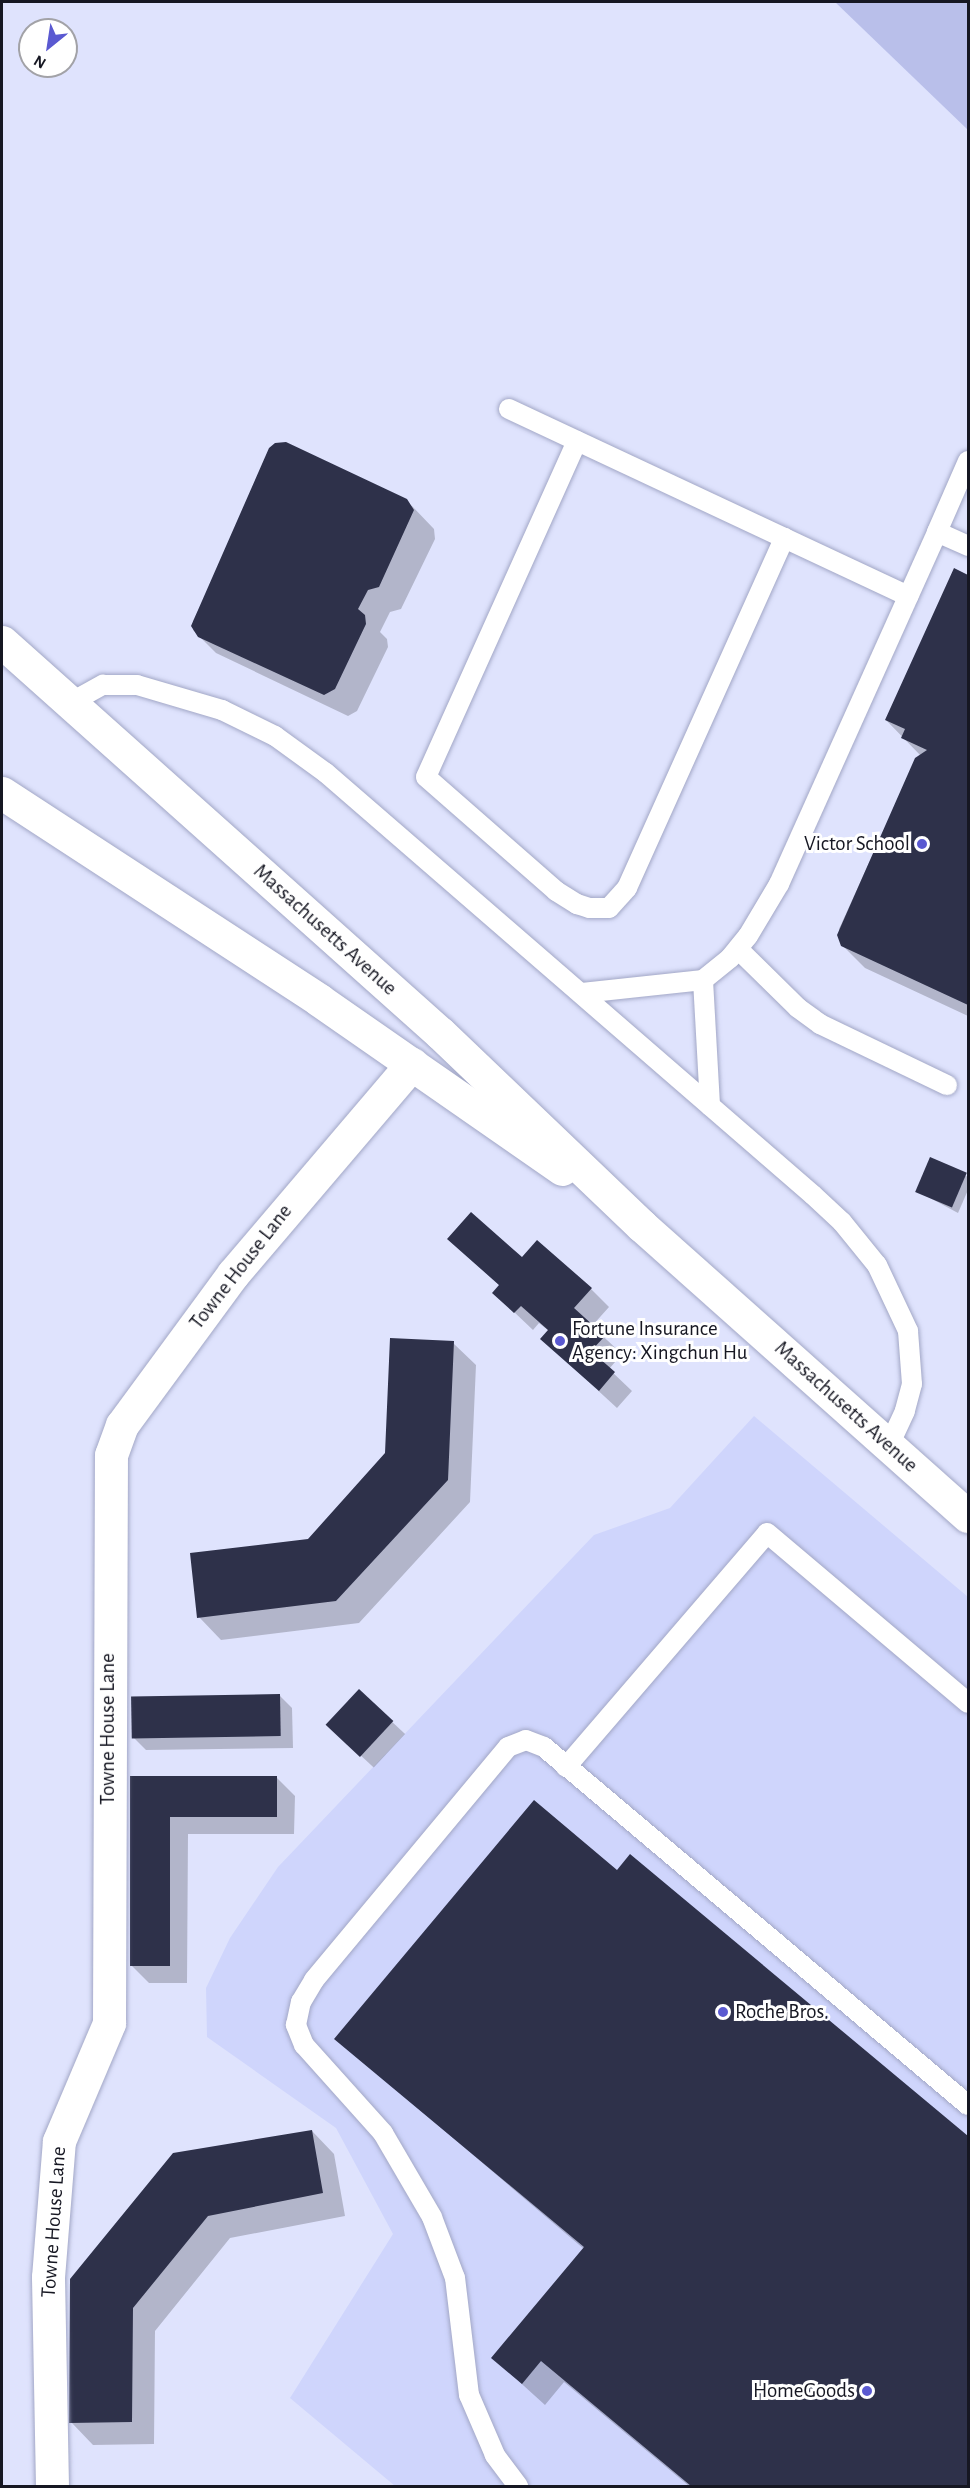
<!DOCTYPE html>
<style>
body{margin:0}
#map{position:relative;width:970px;height:2488px;overflow:hidden;background:#dfe3fd;font-family:"Alegreya Sans",sans-serif}
div>[style]{position:absolute}
[style*='--x']{left:calc(var(--x)*1px);top:calc(var(--y)*1px);width:calc(var(--w)*1px);rotate:calc(var(--a)*1deg)}
.built>*{inset:0;background:#cfd5fc}
.green>*{inset:0;background:#b9bfea}
.shadow>*{inset:0;background:#0003;transform-origin:0 0}
.building>*{inset:0;background:#2e314a;transform-origin:0 0}
.roads{filter:drop-shadow(0 0 2px #a2a7c6) drop-shadow(0 0 2px #a2a7c6)}
.service>*{height:20px;margin:-10px;padding:0 10px;transform-origin:10px;border-radius:10px;background:#fff}
.minor>*{height:33px;margin:-16.5px;padding:0 16.5px;transform-origin:16.5px;border-radius:16.5px;background:#fff}
.secondary>*{height:33px;margin:-16.5px;padding:0 16.5px;transform-origin:16.5px;border-radius:16.5px;background:#fff}
.dots>*{width:16px;height:16px;translate:-50% -50%;box-sizing:border-box;border:3px solid #fff;border-radius:50%}
span{translate:-50% -50%;white-space:nowrap;text-align:center;line-height:1.15;-webkit-text-stroke:6px #fff;paint-order:stroke}
.poi-label{font-size:21px;color:#161722}
.right{translate:-100% -50%;text-align:right}
.left{translate:0 -50%;text-align:left}
.street-label{font-size:21px;color:#161722}
.frame{position:absolute;inset:0;border:3px solid #161722;pointer-events:none}
.north{position:absolute;left:18px;top:18px;width:60px;height:60px;box-sizing:border-box;background:#fff;border:2px solid #a2a2a7;border-radius:50%;rotate:210deg;font-size:16px;font-weight:700;line-height:24px;text-align:center;color:#161722}
.north::after{content:'';display:block;margin:auto;width:21px;height:27px;background:#5a59d1;clip-path:polygon(50% 0,100% 100%,50% 72%,0 100%)}
</style>
<div id="map">
<div class="built">
<i style="clip-path:polygon(754px 1416px,968px 1597px,968px 2486px,395px 2486px,290px 2398px,393px 2234px,336px 2128px,207px 2037px,206px 1988px,230px 1938px,278px 1867px,594px 1535px,670px 1508px)"></i>
</div>
<div class="green">
<i style="clip-path:polygon(835px 2px,968px 2px,968px 130px)"></i>
</div>
<div class="shadow">
<i style="clip-path:polygon(281px 443px,412px 506px,434px 529px,435px 539px,401px 609px,390px 612px,380px 632px,387px 639px,388px 647px,357px 711px,348px 716px,216px 653px,193px 630px,193px 621px)"></i>
<i style="clip-path:polygon(955px 570px,968px 577px,968px 1016px,865px 968px,842px 945px,839px 929px,916px 759px,921px 756px,886px 720px)"></i>
<i style="clip-path:polygon(931px 1159px,968px 1177px,968px 1190px,958px 1213px,917px 1191px)"></i>
<i style="clip-path:polygon(449px 1239px,522px 1259px,591px 1289px,609px 1307px,592px 1326px,622px 1354px,609px 1369px,632px 1391px,617px 1408px,542px 1339px,549px 1331px,539px 1323px,533px 1330px,494px 1293px,500px 1286px)"></i>
<i style="clip-path:polygon(453px 1343px,476px 1365px,470px 1502px,359px 1623px,221px 1640px,199px 1617px,309px 1540px,387px 1454px)"></i>
<i style="left:359px;top:1691px;width:63px;height:46px;rotate:43deg"></i>
<i style="clip-path:polygon(280px 1696px,292px 1708px,293px 1748px,146px 1750px,133px 1737px)"></i>
<i style="clip-path:polygon(132px 1777px,277px 1778px,295px 1796px,294px 1834px,188px 1834px,187px 1983px,149px 1983px,131px 1965px)"></i>
<i style="clip-path:polygon(631px 1856px,968px 2138px,968px 2486px,689px 2486px,564px 2382px,545px 2405px,493px 2358px,584px 2249px,336px 2039px,617px 1872px)"></i>
<i style="clip-path:polygon(312px 2131px,334px 2154px,345px 2216px,230px 2238px,155px 2331px,154px 2444px,93px 2445px,71px 2422px,72px 2279px)"></i>
</div>
<div class="building">
<i style="clip-path:polygon(286px 442px,407px 499px,414px 510px,379px 587px,368px 590px,358px 609px,365px 615px,366px 624px,335px 689px,324px 695px,198px 637px,191px 626px,269px 448px,275px 443px)"></i>
<i style="clip-path:polygon(954px 568px,968px 575px,968px 1005px,841px 946px,837px 935px,915px 758px,927px 750px,901px 738px,905px 729px,885px 720px)"></i>
<i style="left:930px;top:1157px;width:40px;height:38px;rotate:23deg"></i>
<i style="clip-path:polygon(471px 1212px,522px 1257px,537px 1240px,592px 1288px,574px 1308px,605px 1336px,591px 1351px,615px 1372px,599px 1391px,540px 1339px,548px 1330px,521px 1306px,514px 1313px,492px 1293px,499px 1285px,447px 1239px)"></i>
<i style="clip-path:polygon(390px 1338px,454px 1341px,448px 1480px,336px 1601px,197px 1618px,190px 1553px,308px 1539px,385px 1453px)"></i>
<i style="left:359px;top:1689px;width:47px;height:49px;rotate:43deg"></i>
<i style="left:280px;top:1694px;width:42px;height:149px;rotate:89deg"></i>
<i style="clip-path:polygon(130px 1776px,277px 1776px,277px 1817px,170px 1817px,170px 1966px,130px 1966px)"></i>
<i style="clip-path:polygon(534px 1800px,617px 1870px,630px 1854px,968px 2136px,968px 2486px,691px 2486px,541px 2361px,522px 2384px,491px 2358px,584px 2247px,334px 2039px)"></i>
<i style="clip-path:polygon(312px 2130px,323px 2193px,208px 2216px,133px 2308px,132px 2422px,69px 2423px,70px 2279px,173px 2153px)"></i>
</div>
<div class="roads">
<div class="service">
<i style="--x:509;--y:409;--w:441;--a:25.1"></i>
<i style="--x:577;--y:441;--w:368;--a:114.2"></i>
<i style="--x:426;--y:777;--w:173;--a:41.2"></i>
<i style="--x:556;--y:891;--w:25;--a:32"></i>
<i style="--x:577;--y:904;--w:13;--a:18"></i>
<i style="--x:589;--y:908;--w:20;--a:0"></i>
<i style="--x:609;--y:908;--w:27;--a:-48"></i>
<i style="--x:627;--y:888;--w:384;--a:-65.8"></i>
<i style="--x:968;--y:461;--w:77;--a:113.6"></i>
<i style="--x:937;--y:532;--w:34;--a:24"></i>
<i style="--x:70;--y:703;--w:38;--a:-29"></i>
<i style="--x:103;--y:685;--w:34;--a:0"></i>
<i style="--x:137;--y:685;--w:89;--a:16.4"></i>
<i style="--x:222;--y:710;--w:59;--a:26.1"></i>
<i style="--x:275;--y:736;--w:63;--a:36"></i>
<i style="--x:326;--y:773;--w:644;--a:40.91"></i>
<i style="--x:813;--y:1195;--w:40;--a:43"></i>
<i style="--x:842;--y:1222;--w:55;--a:50.9"></i>
<i style="--x:877;--y:1265;--w:73;--a:64.8"></i>
<i style="--x:908;--y:1331;--w:53;--a:85.7"></i>
<i style="--x:912;--y:1384;--w:28;--a:105"></i>
<i style="--x:905;--y:1411;--w:38;--a:115"></i>
<i style="--x:738;--y:949;--w:84;--a:44.5"></i>
<i style="--x:798;--y:1008;--w:27;--a:36"></i>
<i style="--x:820;--y:1024;--w:141;--a:25.7"></i>
<i style="--x:703;--y:980;--w:126;--a:86.8"></i>
<i style="--x:582;--y:993;--w:122;--a:-6.1"></i>
<i style="--x:703;--y:980;--w:35;--a:-39"></i>
<i style="--x:730;--y:958;--w:28;--a:-51"></i>
<i style="--x:748;--y:936;--w:61;--a:-59.2"></i>
<i style="--x:779;--y:884;--w:386;--a:-65.8"></i>
<i style="--x:566;--y:1767;--w:308;--a:-49.3"></i>
<i style="--x:767;--y:1533;--w:263;--a:40.2"></i>
<i style="--x:518;--y:2486;--w:39;--a:-127"></i>
<i style="--x:495;--y:2455;--w:65;--a:-113.4"></i>
<i style="--x:469;--y:2395;--w:118;--a:-96.8"></i>
<i style="--x:455;--y:2278;--w:65;--a:-110.7"></i>
<i style="--x:432;--y:2217;--w:97;--a:-120.3"></i>
<i style="--x:383;--y:2133;--w:118;--a:-131.9"></i>
<i style="--x:304;--y:2045;--w:22;--a:-112"></i>
<i style="--x:296;--y:2025;--w:24;--a:-78"></i>
<i style="--x:301;--y:2002;--w:26;--a:-59"></i>
<i style="--x:314;--y:1980;--w:303;--a:-50.2"></i>
<i style="--x:508;--y:1747;--w:19;--a:-21"></i>
<i style="--x:526;--y:1740;--w:19;--a:21"></i>
<i style="--x:544;--y:1747;--w:555;--a:40.18"></i>
</div>
<div class="minor">
<i style="--x:52;--y:2486;--w:209;--a:-91.1"></i>
<i style="--x:48;--y:2277;--w:136;--a:-85.4"></i>
<i style="--x:59;--y:2141;--w:128;--a:-67"></i>
<i style="--x:109;--y:2023;--w:568;--a:-89.8"></i>
<i style="--x:111;--y:1455;--w:32;--a:-70"></i>
<i style="--x:122;--y:1425;--w:187;--a:-53.7"></i>
<i style="--x:233;--y:1274;--w:276;--a:-49.6"></i>
</div>
<div class="secondary">
<i style="--x:2;--y:642;--w:587;--a:41.76"></i>
<i style="--x:440;--y:1033;--w:279;--a:43.7"></i>
<i style="--x:642;--y:1226;--w:436;--a:41.7"></i>
<i style="--x:2;--y:793;--w:379;--a:33.1"></i>
<i style="--x:319;--y:1000;--w:296;--a:34.8"></i>
</div>
</div>
<div class="dots">
<i style="left:922px;top:844px;background:#5a59d1"></i>
<i style="left:560px;top:1341px;background:#5a59d1"></i>
<i style="left:723px;top:2012px;background:#5a59d1"></i>
<i style="left:867px;top:2391px;background:#5a59d1"></i>
</div>
<div class="poi-label">
<span class="right" style="left:910px;top:844px">Victor School</span>
<span class="left" style="left:572px;top:1341px">Fortune Insurance<br>Agency: Xingchun Hu</span>
<span class="left" style="left:735px;top:2012px">Roche Bros.</span>
<span class="right" style="left:855px;top:2391px">HomeGoods</span>
</div>
<div class="street-label">
<span style="left:325px;top:930px;rotate:42deg">Massachusetts Avenue</span>
<span style="left:241px;top:1267px;rotate:-52deg">Towne House Lane</span>
<span style="left:846px;top:1407px;rotate:42deg">Massachusetts Avenue</span>
<span style="left:108px;top:1729px;rotate:-90deg">Towne House Lane</span>
<span style="left:54px;top:2222px;rotate:-86deg">Towne House Lane</span>
</div>
<div class="frame"></div>
<div class="north">N</div>
</div>
